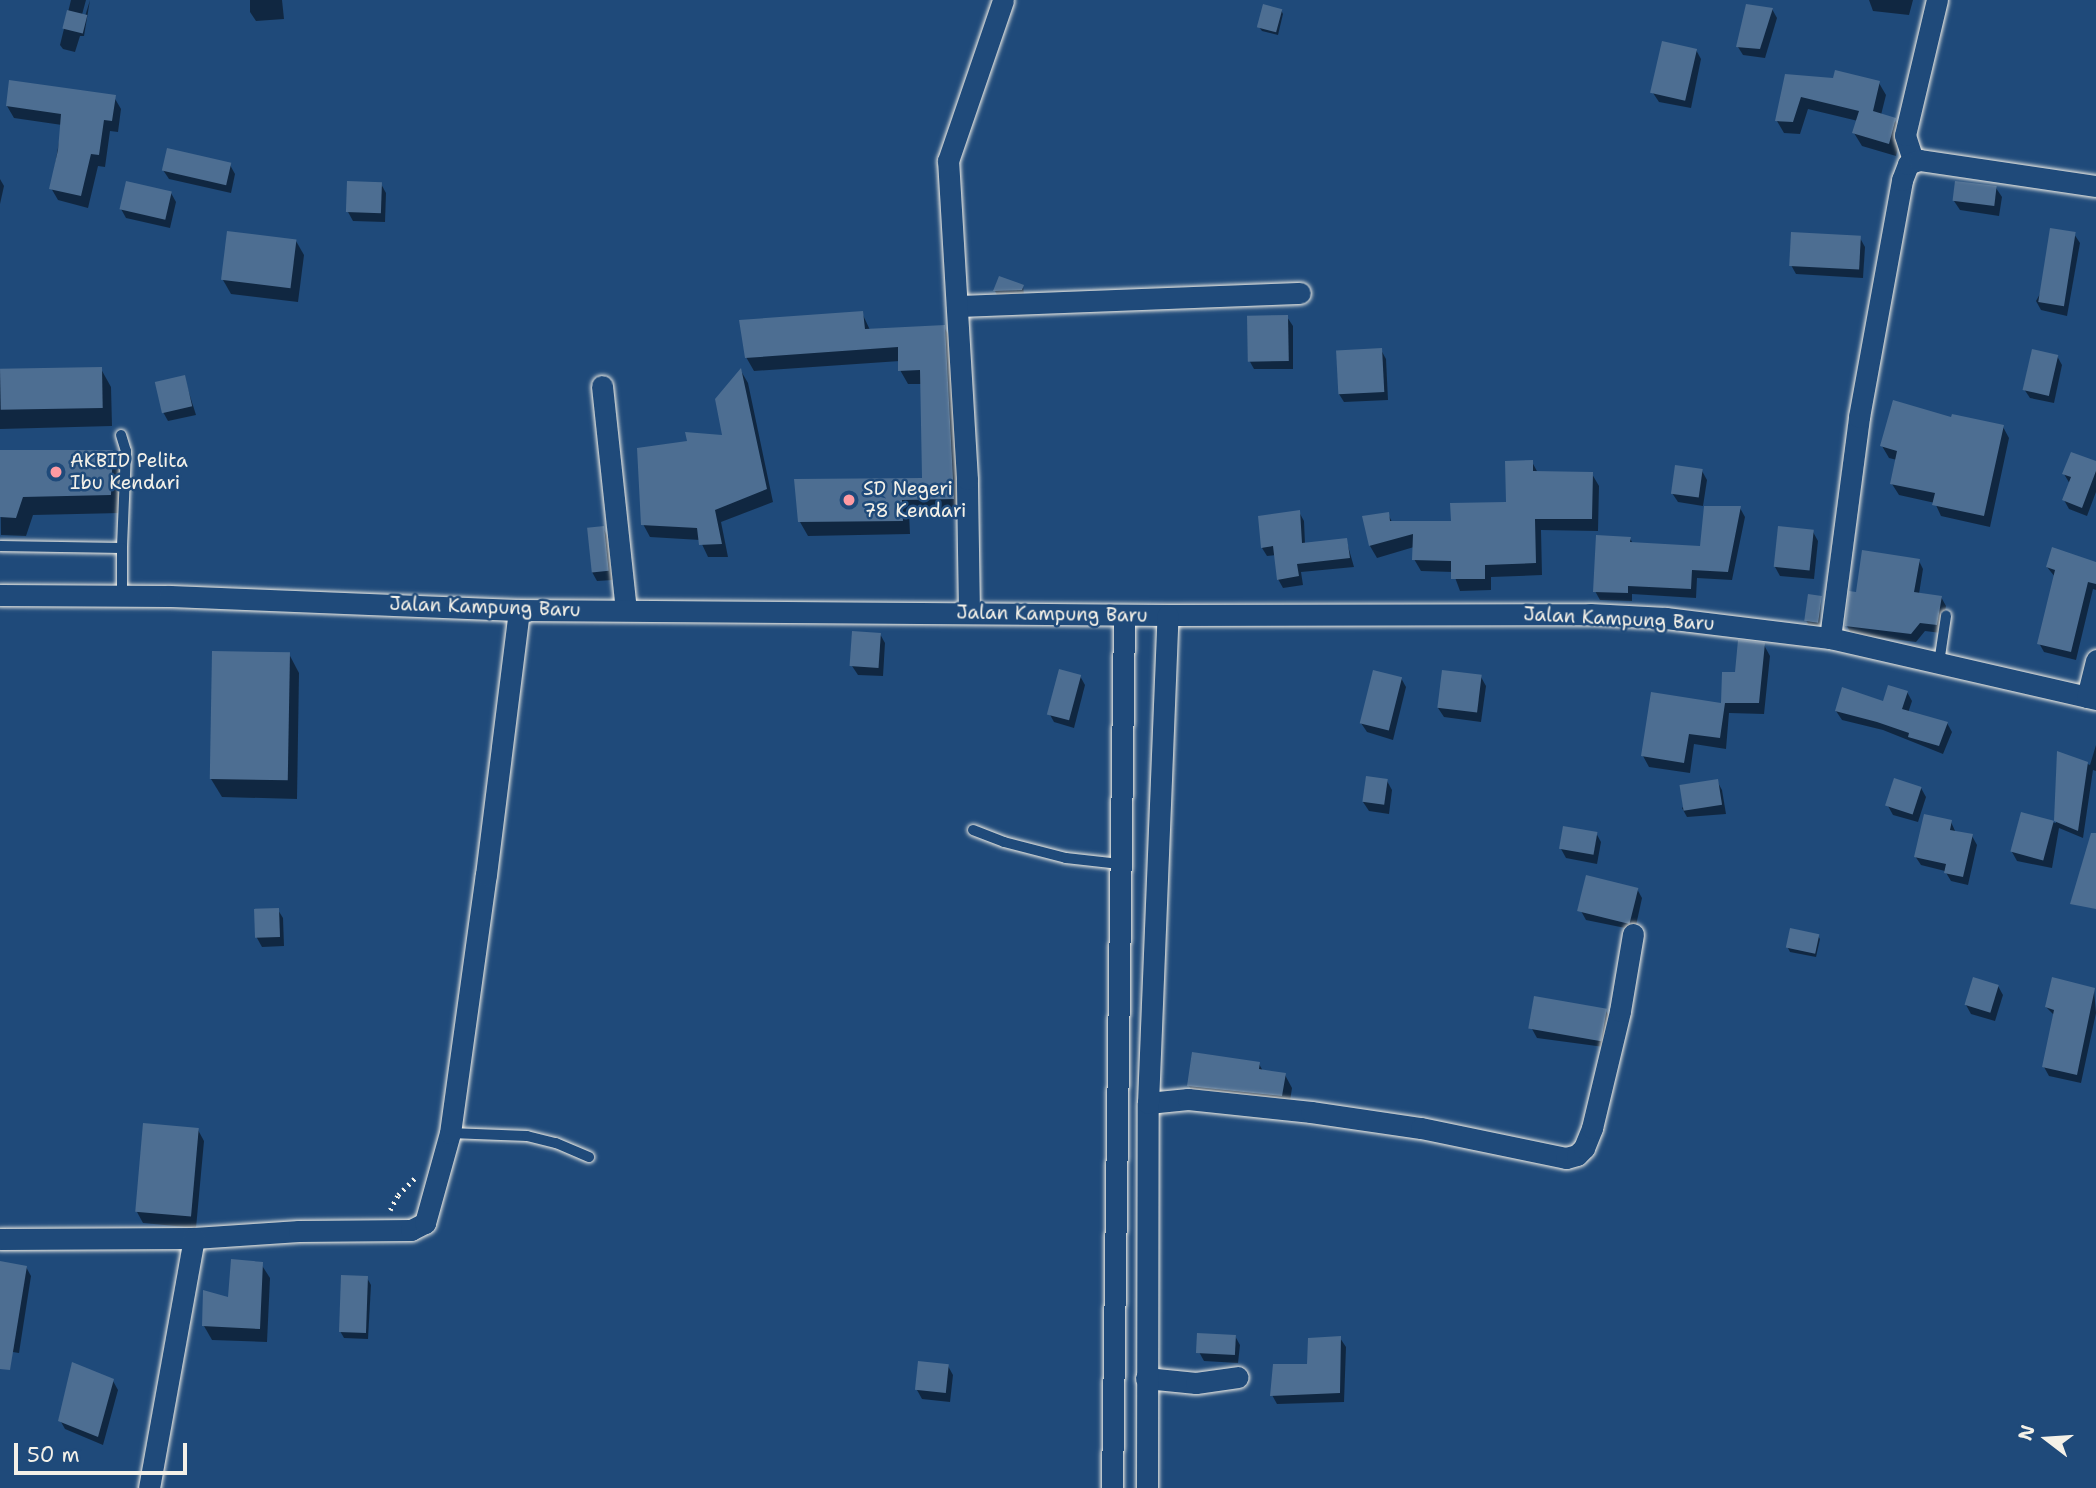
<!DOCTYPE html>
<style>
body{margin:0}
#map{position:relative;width:2096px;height:1488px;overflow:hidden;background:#1f4a7a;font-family:"Shantell Sans",sans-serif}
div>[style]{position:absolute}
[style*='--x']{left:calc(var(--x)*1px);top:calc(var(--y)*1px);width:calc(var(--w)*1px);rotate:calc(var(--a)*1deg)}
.shadow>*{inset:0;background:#0007}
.building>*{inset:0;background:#4d6e92;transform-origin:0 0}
.path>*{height:4.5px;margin-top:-2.25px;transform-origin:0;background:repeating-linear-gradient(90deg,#f4f1e8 0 2px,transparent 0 7px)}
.roads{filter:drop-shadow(0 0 2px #f4f1e8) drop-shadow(0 0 2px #f4f1e8)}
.service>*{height:10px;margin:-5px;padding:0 5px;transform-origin:5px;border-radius:5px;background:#1f4a7a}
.minor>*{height:21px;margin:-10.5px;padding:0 10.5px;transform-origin:10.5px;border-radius:10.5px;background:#1f4a7a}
.dots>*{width:19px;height:19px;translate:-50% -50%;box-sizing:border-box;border:4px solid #1f4a7a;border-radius:50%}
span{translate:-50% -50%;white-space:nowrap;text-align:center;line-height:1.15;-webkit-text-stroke:5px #1f4a7a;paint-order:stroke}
.poi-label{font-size:19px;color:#f4f1e8}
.left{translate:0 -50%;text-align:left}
.street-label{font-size:19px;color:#f4f1e8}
.north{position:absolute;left:2012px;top:1404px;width:70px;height:70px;-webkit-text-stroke:5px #1f4a7a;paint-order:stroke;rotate:287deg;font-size:19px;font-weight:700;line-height:28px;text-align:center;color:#f4f1e8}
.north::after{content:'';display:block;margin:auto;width:24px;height:32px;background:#f4f1e8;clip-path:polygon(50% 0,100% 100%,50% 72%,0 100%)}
.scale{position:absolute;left:14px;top:1443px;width:173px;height:32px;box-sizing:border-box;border:4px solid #f4f1e8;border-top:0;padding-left:9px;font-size:21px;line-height:24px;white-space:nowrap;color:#f4f1e8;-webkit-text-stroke:5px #1f4a7a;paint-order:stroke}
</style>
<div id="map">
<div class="shadow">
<i style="clip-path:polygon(71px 0,86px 0,80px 22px,83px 23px,90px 0,84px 36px,80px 36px,75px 52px,63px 49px,60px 45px)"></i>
<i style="clip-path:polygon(250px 0,282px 0,284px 19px,256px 21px,250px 12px)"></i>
<i style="clip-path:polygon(1869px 0,1913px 0,1909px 15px,1873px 11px)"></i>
<i style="clip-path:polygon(1772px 9px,1777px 18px,1765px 58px,1743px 55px,1738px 47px)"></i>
<i style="clip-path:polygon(1281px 10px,1283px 14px,1278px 35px,1262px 31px,1259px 27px)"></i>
<i style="clip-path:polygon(1696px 50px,1701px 59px,1691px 108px,1659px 102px,1653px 93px)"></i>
<i style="clip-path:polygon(1786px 76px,1879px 83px,1886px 95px,1881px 115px,1894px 119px,1902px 132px,1896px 156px,1862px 146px,1854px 133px,1858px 121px,1808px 109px,1800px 134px,1784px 133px,1777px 121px)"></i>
<i style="clip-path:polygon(114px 97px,121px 109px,118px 132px,110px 131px,105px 167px,98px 166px,88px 208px,58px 200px,51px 188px,62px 125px,14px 118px,7px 106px)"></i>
<i style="clip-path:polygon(230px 165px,235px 174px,231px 193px,169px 179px,163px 170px)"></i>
<i style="clip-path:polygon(0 179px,4px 186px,0 204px)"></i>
<i style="clip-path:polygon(381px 184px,386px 193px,385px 222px,353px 221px,348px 212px)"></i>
<i style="clip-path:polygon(1996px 188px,2002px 197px,1999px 216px,1960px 210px,1954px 201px)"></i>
<i style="clip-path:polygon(171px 193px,176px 202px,170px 228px,126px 218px,121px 209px)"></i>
<i style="clip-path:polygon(2074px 234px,2080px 243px,2067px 316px,2041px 310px,2036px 301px)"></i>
<i style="clip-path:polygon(1860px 238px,1865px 247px,1863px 278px,1796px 274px,1791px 265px)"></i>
<i style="clip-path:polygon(296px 241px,304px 255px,298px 302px,231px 294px,223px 280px)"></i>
<i style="clip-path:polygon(1000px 278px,1023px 287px,1024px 294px,997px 295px,995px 291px)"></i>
<i style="clip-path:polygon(862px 313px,870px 330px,944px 327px,952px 341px,961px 513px,909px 513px,910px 534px,808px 536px,800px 522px,924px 479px,922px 384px,908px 384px,900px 370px,900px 361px,754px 371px,746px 357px)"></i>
<i style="clip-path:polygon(1287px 317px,1293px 326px,1293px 369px,1254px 369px,1249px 360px)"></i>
<i style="clip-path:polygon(1381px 350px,1386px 359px,1388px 400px,1344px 402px,1339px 394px)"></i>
<i style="clip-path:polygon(2057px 356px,2062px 365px,2054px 403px,2030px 398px,2024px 389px)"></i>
<i style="clip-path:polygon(101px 369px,111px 387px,112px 426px,0 429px,0 371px)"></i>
<i style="clip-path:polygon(741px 371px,748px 383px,773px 502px,721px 522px,728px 557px,708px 557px,700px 540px,650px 537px,643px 524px,689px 442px,724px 437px)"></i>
<i style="clip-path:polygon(184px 377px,196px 415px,168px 421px,163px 412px)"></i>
<i style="clip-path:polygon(1953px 419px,2003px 427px,2009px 438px,1990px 527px,1941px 516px,1935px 503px,1899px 495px,1892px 484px,1897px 460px,1889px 458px,1882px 446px)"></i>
<i style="clip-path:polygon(0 451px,112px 451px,123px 470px,121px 513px,33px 515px,26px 536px,1px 535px)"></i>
<i style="clip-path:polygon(1532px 462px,1538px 473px,1592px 474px,1599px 486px,1598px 531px,1541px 530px,1542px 575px,1491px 577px,1491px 590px,1460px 591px,1453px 572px,1421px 571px,1414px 559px,1414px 547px,1377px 558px,1370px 546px,1364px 517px,1388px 514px,1392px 522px,1452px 522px,1508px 504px)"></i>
<i style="clip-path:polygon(2096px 463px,2096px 492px,2087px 516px,2069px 509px,2064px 500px,2070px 484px,2064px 474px)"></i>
<i style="clip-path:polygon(1702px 471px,1707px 480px,1703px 506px,1678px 502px,1672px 493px)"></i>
<i style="clip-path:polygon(1740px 508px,1745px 517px,1732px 580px,1697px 578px,1696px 598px,1632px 594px,1632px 601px,1600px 600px,1595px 591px,1630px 538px,1633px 544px,1702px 547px)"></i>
<i style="clip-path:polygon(1299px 512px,1304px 521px,1305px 544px,1346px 539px,1354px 567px,1301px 572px,1303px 585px,1283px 588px,1278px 579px,1276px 555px,1267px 556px,1262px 548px)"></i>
<i style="clip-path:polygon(603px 528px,608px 537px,613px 580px,597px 581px,592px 572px)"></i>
<i style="clip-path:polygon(1813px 532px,1818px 541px,1814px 579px,1780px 576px,1775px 567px)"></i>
<i style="clip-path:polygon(1919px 561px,1923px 569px,1919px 594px,1941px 597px,1946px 606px,1941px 633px,1925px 631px,1916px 642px,1851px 634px,1847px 626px,1857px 594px)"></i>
<i style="clip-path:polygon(2096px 564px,2096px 590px,2093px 589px,2076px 660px,2044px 652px,2039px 643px,2055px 577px,2047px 567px)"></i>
<i style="clip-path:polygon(1821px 598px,1820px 626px,1808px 624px,1806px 620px)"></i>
<i style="clip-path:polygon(880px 634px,885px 643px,883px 676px,858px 675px,852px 666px)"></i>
<i style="clip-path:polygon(1764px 645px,1770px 656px,1764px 714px,1729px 713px,1726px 749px,1694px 744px,1690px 773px,1649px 767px,1643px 756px,1723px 705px,1737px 673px)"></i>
<i style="clip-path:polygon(289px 654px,299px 673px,297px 799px,222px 797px,211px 779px)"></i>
<i style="clip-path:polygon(1080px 676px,1085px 685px,1074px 728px,1054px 722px,1049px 713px)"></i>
<i style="clip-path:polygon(1481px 677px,1486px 686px,1481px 722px,1444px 717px,1438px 708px)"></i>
<i style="clip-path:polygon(1401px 678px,1406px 687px,1393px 740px,1367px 732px,1361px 723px)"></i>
<i style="clip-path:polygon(1907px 692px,1912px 701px,1908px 713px,1947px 723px,1952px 732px,1943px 754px,1883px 730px,1842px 720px,1836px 711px,1884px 703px)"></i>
<i style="clip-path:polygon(2096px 745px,2096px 771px,2093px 770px,2083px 838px,2059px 828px,2052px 868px,2017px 861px,2012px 852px,2022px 815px,2056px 823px,2059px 753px,2090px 765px)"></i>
<i style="clip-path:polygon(1387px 781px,1392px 790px,1389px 814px,1369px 811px,1363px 802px)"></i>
<i style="clip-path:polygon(1717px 781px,1722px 790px,1726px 814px,1687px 817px,1682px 808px)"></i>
<i style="clip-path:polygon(1921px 788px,1926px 797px,1918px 822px,1893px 815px,1888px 806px)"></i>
<i style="clip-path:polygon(1951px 822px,1956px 833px,1972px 836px,1977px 845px,1968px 885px,1951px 881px,1945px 871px,1921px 865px,1915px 856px)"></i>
<i style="clip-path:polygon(1596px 833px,1601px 842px,1597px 864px,1566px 858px,1561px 849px)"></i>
<i style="clip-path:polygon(1637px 889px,1642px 898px,1635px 930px,1586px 920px,1581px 911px)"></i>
<i style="clip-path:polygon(256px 910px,278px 910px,283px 918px,284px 946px,262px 947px,257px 938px)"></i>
<i style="clip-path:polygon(1818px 936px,1820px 939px,1816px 957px,1790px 952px,1788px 948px)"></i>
<i style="clip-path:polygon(1998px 986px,2003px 995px,1995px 1021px,1971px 1014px,1966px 1005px)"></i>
<i style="clip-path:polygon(2094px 990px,2096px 1013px,2081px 1083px,2049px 1076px,2044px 1067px,2055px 1016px,2046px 1007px)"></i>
<i style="clip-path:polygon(1606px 1011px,1611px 1020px,1604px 1047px,1537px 1038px,1532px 1029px)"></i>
<i style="clip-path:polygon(1259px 1064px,1263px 1071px,1285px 1075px,1292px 1088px,1289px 1108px,1196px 1098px,1189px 1086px)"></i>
<i style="clip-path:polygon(198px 1130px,204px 1141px,196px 1228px,143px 1223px,137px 1212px)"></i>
<i style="clip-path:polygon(0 1263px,26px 1267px,31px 1276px,19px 1353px,0 1350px)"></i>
<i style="clip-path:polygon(261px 1264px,270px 1278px,267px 1342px,212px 1340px,204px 1326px)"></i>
<i style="clip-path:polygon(367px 1278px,371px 1285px,368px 1339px,344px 1338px,340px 1331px)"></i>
<i style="clip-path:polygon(1235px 1336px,1240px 1345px,1238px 1363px,1204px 1361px,1199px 1352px)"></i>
<i style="clip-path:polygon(1340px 1338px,1346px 1347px,1344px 1402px,1277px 1404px,1272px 1395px)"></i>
<i style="clip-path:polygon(948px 1366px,953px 1375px,950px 1402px,922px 1399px,917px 1390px)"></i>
<i style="clip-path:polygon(113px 1381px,118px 1390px,103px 1445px,65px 1429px,60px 1420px)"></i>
</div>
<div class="building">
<i style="left:1263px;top:4px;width:20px;height:24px;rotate:15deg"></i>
<i style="clip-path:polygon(1746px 4px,1773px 8px,1760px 49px,1736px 47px)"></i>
<i style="left:67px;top:10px;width:21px;height:19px;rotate:14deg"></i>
<i style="left:1662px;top:41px;width:36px;height:53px;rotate:13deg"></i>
<i style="clip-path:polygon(1835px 70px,1880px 81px,1873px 111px,1896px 118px,1889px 144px,1852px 133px,1859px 111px,1801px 97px,1793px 122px,1775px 121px,1785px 74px,1833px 78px)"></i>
<i style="clip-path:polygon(9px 80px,116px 95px,112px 121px,104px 120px,99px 155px,91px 154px,81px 196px,49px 189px,58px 150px,61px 114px,6px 106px)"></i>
<i style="left:167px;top:148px;width:66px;height:23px;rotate:13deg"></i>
<i style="left:126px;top:181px;width:47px;height:29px;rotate:13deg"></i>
<i style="left:347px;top:181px;width:35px;height:31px;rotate:2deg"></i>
<i style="left:1955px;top:181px;width:42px;height:20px;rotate:7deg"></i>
<i style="left:2050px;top:228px;width:26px;height:75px;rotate:9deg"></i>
<i style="left:227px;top:231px;width:70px;height:49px;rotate:7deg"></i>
<i style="left:1791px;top:232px;width:70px;height:34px;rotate:3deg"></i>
<i style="clip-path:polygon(999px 276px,1024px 285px,1022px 290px,993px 291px)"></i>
<i style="clip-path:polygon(863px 311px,865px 329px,945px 325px,954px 499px,902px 500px,903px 521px,798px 522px,794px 479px,922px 478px,920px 370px,898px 371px,898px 347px,745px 358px,739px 320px)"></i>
<i style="left:1288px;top:315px;width:46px;height:41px;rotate:89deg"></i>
<i style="left:1382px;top:348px;width:44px;height:46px;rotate:87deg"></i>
<i style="left:2032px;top:349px;width:27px;height:42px;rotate:13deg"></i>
<i style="left:102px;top:367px;width:41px;height:102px;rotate:89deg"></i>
<i style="clip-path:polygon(741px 368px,767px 489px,715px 510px,722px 544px,699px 545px,697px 528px,641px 525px,637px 448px,687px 441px,685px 432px,722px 435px,715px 399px)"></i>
<i style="left:185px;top:375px;width:32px;height:31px;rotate:77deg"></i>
<i style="clip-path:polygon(1893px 400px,1951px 417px,1952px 414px,2004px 425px,1984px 516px,1932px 505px,1935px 493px,1890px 484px,1897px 451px,1880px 446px)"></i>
<i style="clip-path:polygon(0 450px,113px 450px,111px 495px,23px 497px,16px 518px,0 517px)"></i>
<i style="clip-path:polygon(2071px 452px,2096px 461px,2096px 471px,2082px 508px,2062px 500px,2071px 477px,2062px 474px)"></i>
<i style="clip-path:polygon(1533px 460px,1533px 471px,1593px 472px,1592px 519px,1535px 519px,1536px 563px,1485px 565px,1485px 579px,1451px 579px,1451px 561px,1412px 560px,1413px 534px,1369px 546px,1362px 516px,1389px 512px,1390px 521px,1451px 521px,1450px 503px,1506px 502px,1505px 461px)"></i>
<i style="left:1675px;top:465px;width:28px;height:29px;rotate:8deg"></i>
<i style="clip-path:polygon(1704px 506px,1741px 506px,1728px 572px,1692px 570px,1691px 589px,1628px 586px,1628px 593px,1593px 592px,1596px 535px,1631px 537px,1630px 542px,1700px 546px)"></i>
<i style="clip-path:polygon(1300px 510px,1302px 543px,1347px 538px,1350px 558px,1297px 564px,1299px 576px,1277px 580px,1273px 546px,1261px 548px,1258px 516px)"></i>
<i style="left:604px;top:526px;width:45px;height:17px;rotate:84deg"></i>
<i style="left:1778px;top:526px;width:36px;height:41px;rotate:6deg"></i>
<i style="clip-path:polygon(2052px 547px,2096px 562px,2096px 584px,2088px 582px,2071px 652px,2037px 644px,2055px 570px,2046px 567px)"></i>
<i style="clip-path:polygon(1862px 550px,1920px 559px,1914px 592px,1942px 596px,1937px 625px,1920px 623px,1911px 634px,1845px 626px,1849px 591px,1856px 592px)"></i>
<i style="left:1808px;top:594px;width:14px;height:27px;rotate:8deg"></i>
<i style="left:852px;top:631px;width:29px;height:35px;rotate:4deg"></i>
<i style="clip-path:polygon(1738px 640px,1765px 643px,1759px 703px,1722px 703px,1725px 703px,1720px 738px,1689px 734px,1684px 763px,1641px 756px,1651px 692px,1721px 703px,1722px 672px,1735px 672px)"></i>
<i style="left:212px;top:651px;width:78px;height:128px;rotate:1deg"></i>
<i style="left:1059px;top:669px;width:23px;height:47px;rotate:15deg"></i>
<i style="left:1373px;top:670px;width:30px;height:55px;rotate:14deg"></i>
<i style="left:1442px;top:670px;width:40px;height:38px;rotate:7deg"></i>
<i style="clip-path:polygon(1888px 685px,1908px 691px,1902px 709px,1948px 722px,1939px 746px,1908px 737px,1909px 733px,1877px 722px,1835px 711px,1842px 687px,1883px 701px)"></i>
<i style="clip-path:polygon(2057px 751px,2088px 762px,2078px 831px,2054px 821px)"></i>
<i style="left:1366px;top:776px;width:22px;height:26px;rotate:8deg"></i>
<i style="left:1894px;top:778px;width:29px;height:29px;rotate:18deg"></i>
<i style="left:1718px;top:779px;width:26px;height:39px;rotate:81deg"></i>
<i style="left:2021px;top:812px;width:34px;height:41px;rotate:15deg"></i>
<i style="clip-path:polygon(1924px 814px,1952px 820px,1950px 830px,1973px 834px,1963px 877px,1944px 873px,1946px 864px,1914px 857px)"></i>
<i style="left:1563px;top:826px;width:35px;height:23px;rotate:10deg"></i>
<i style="clip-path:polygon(2091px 833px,2096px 833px,2096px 909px,2070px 904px)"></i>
<i style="left:1586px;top:875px;width:54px;height:37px;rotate:14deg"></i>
<i style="left:279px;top:908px;width:29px;height:25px;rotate:88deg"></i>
<i style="left:1790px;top:928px;width:30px;height:20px;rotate:12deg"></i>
<i style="left:1973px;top:977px;width:27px;height:29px;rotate:17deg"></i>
<i style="clip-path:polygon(2052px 977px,2095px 988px,2077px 1075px,2042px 1067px,2054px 1010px,2045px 1007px)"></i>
<i style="left:1534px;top:996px;width:74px;height:33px;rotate:10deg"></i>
<i style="clip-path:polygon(1192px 1052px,1260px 1062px,1259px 1069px,1286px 1073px,1282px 1096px,1187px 1086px)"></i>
<i style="left:143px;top:1123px;width:56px;height:89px;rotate:5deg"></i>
<i style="clip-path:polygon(231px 1259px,263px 1262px,260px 1329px,202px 1326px,203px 1290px,228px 1297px)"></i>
<i style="clip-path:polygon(0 1261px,27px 1266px,10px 1370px,0 1369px)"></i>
<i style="left:341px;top:1275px;width:27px;height:57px;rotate:2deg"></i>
<i style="left:1197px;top:1333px;width:39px;height:20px;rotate:3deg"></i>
<i style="clip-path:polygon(1341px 1336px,1340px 1393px,1270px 1396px,1273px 1364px,1307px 1364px,1308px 1338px)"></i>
<i style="left:918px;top:1361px;width:31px;height:29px;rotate:6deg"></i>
<i style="clip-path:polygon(72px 1362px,114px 1379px,98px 1437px,58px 1421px)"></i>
</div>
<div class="path">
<i style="--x:390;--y:1210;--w:17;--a:-62"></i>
<i style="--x:398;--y:1195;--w:27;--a:-45"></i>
</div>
<div class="roads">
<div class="service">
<i style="--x:121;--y:435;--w:17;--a:73"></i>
<i style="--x:126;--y:451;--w:97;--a:92.4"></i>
<i style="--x:0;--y:546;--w:122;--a:0.9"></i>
<i style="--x:122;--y:548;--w:47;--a:90"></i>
<i style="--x:1939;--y:663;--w:48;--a:-81.5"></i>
<i style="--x:973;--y:830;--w:33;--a:21"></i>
<i style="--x:1004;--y:842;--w:64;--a:14.5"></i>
<i style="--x:1066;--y:858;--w:54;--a:6.3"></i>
<i style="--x:450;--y:1133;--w:77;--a:2.2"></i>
<i style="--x:527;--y:1136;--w:30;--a:14"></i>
<i style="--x:556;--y:1143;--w:36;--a:23"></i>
</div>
<div class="minor">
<i style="--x:1913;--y:160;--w:26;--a:-108"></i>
<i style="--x:1905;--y:135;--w:139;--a:-76.7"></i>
<i style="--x:957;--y:306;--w:343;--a:-2.2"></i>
<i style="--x:602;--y:386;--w:225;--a:83.9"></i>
<i style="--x:0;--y:595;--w:169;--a:0.3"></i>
<i style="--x:169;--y:596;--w:350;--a:2.3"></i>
<i style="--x:519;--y:610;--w:649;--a:0.44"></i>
<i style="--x:1168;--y:615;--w:422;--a:-0.1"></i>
<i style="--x:1590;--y:614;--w:76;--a:3"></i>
<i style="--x:1666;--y:618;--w:165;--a:7"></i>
<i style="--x:1830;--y:638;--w:273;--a:12.9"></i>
<i style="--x:969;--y:613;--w:134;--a:-90.9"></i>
<i style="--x:967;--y:479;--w:319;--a:-93.4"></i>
<i style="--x:948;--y:161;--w:170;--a:-71.1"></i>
<i style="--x:1830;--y:638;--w:223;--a:-82.5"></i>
<i style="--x:1859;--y:417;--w:241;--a:-79.7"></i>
<i style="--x:1902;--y:180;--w:17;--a:-69"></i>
<i style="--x:1908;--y:164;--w:12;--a:-20"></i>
<i style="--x:1919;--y:160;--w:179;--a:8.4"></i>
<i style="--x:2087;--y:697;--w:38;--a:-76"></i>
<i style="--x:1148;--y:1103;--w:40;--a:-5.7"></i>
<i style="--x:1188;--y:1099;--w:124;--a:6"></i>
<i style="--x:1311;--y:1112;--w:111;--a:8.3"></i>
<i style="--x:1421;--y:1128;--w:148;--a:11.7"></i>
<i style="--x:1566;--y:1158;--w:11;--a:-15"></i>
<i style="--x:1577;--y:1155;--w:10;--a:-45"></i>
<i style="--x:1584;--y:1148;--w:22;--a:-68"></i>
<i style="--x:1592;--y:1128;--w:120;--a:-76.5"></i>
<i style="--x:1620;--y:1011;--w:78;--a:-80.4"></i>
<i style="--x:0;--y:1239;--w:194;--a:-0.3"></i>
<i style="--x:194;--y:1238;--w:105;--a:-3.8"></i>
<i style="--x:299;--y:1231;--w:112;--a:-0.5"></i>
<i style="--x:411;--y:1230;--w:16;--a:-27"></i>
<i style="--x:425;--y:1223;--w:93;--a:-74.5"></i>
<i style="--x:450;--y:1133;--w:260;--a:-82.1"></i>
<i style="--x:486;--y:875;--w:267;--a:-82.9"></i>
<i style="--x:1146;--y:1378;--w:50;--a:5.7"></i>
<i style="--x:1196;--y:1383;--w:42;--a:-8.1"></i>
<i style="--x:149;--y:1488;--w:254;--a:-79.8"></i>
<i style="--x:1112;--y:1488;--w:873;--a:-89.21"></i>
<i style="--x:1147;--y:1488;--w:385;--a:-89.9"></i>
<i style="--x:1148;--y:1103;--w:488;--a:-87.7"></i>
</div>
</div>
<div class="dots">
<i style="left:56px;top:472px;background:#ff9aa2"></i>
<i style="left:849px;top:500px;background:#ff9aa2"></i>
</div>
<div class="poi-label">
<span class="left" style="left:70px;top:472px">AKBID Pelita<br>Ibu Kendari</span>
<span class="left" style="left:863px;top:500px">SD Negeri<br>78 Kendari</span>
</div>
<div class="street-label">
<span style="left:485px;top:607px;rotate:2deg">Jalan Kampung Baru</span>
<span style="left:1052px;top:614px;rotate:1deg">Jalan Kampung Baru</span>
<span style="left:1619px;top:619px;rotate:3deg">Jalan Kampung Baru</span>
</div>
<div class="north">N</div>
<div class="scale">50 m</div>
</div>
